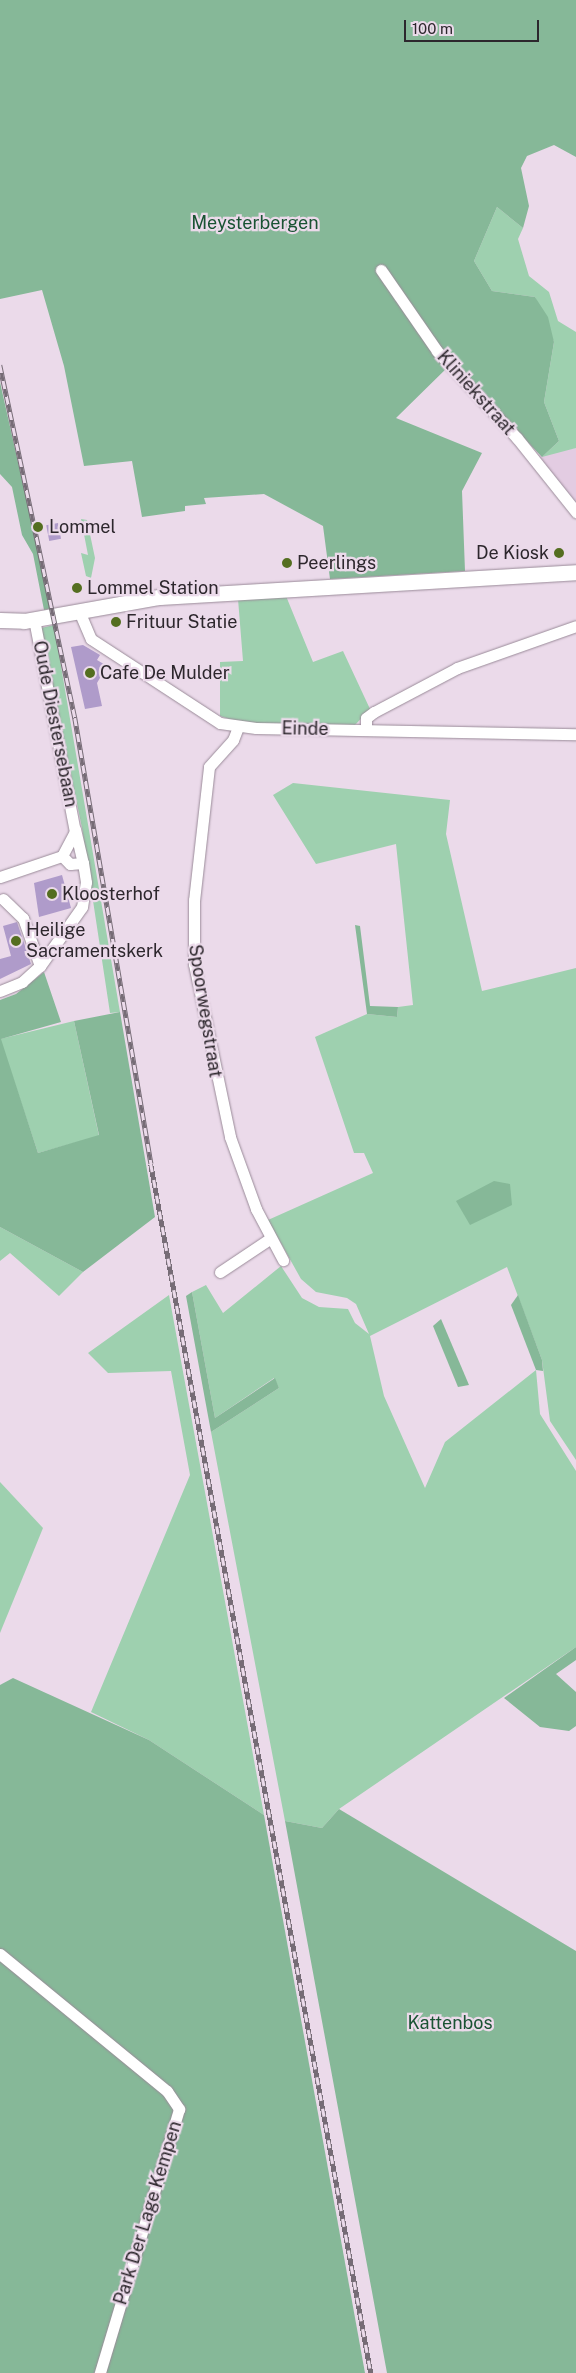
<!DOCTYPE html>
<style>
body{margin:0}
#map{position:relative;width:576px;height:2373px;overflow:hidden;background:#ebdaea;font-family:"Public Sans",sans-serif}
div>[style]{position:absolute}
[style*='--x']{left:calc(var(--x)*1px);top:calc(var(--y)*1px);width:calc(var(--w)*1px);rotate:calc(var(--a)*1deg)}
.built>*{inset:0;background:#e3cce2}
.green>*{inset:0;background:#9ed0af}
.forest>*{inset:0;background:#86b898}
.building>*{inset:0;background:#af9bca;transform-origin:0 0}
.roads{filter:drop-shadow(0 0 1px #9a8b99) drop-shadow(0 0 1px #9a8b99)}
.street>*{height:11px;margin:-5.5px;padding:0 5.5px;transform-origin:5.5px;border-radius:5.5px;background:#fff}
.secondary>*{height:15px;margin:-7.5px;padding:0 7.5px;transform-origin:7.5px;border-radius:7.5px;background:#fff}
.rail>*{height:4.5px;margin-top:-2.25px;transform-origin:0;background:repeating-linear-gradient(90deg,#ebdaea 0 8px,#766c76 0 16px);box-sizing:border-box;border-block:1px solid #766c76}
.dots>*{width:14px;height:14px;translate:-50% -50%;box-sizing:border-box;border:2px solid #ebdaea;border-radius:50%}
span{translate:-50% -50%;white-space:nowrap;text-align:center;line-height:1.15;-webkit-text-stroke:4.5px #ebdaea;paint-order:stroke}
.park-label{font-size:18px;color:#195333}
.street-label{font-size:18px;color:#2d272d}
.poi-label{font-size:18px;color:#2d272d}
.left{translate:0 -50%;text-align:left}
.right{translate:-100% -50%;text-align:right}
.scale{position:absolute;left:404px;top:20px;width:135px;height:22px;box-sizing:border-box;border:2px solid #2d272d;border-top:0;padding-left:6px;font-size:15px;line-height:18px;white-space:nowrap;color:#2d272d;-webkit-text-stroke:4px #ebdaea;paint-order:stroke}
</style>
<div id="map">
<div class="built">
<i style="clip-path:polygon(576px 448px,576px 504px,537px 455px)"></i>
</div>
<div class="green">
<i style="clip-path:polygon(497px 207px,523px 228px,518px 239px,529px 276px,549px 292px,558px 321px,576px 332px,576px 448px,542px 457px,559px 441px,544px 402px,554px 342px,535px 297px,492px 291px,474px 261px)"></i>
<i style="clip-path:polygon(81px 519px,87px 520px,95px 558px,91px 578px,86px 576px,81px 553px,88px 555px)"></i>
<i style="clip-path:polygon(286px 596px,313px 662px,343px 651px,370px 709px,355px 725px,242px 723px,220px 716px,220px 662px,243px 661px,238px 599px)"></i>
<i style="clip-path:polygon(54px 625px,120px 1012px,110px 1013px,82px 828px,41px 628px)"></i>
<i style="clip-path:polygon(293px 783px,450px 800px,446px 834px,482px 991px,576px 968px,576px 1460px,550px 1421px,542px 1360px,507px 1267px,370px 1336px,384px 1396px,425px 1488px,445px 1442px,536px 1370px,540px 1414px,576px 1471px,576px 1647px,339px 1809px,322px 1828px,285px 1821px,211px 1432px,279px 1388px,274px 1378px,215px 1418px,192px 1292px,206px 1285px,223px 1313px,281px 1266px,302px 1298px,319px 1307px,348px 1309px,355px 1323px,369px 1334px,356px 1304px,347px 1298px,316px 1292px,301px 1279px,268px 1220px,373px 1173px,364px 1153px,354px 1153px,315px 1037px,367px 1014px,397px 1017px,398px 1007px,413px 1005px,396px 844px,316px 864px,273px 795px)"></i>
<i style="clip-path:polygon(74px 1021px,99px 1136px,38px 1153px,0 1039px)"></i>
<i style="clip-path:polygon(0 1227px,83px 1272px,59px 1296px,10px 1253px,0 1261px)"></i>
<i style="clip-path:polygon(169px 1295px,264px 1815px,149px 1740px,91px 1712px,190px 1475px,171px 1371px,108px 1373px,88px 1353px)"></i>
<i style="clip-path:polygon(0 1482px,43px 1528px,0 1633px)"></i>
</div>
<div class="forest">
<i style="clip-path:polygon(0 0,576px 0,576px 157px,554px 145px,527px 156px,521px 168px,529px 206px,523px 228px,497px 207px,474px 261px,492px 291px,535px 297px,548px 317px,554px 342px,544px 402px,559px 441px,542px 457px,452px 363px,396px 418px,482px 453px,462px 491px,465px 571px,330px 579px,323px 526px,264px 494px,204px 498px,206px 504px,185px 506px,185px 511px,142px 517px,132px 461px,84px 466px,64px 366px,42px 290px,0 299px)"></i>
<i style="clip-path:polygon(0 382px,51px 609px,44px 610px,33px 554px,22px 535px,12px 487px,0 474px)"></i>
<i style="clip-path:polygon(355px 925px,360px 926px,370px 1006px,398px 1007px,397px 1017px,367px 1014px)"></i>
<i style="clip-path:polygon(44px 972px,61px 1022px,1px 1039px,38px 1153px,99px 1135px,74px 1021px,120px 1012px,155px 1217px,83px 1272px,0 1227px,0 1000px,16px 994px)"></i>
<i style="clip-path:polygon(494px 1181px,510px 1184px,512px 1205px,470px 1225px,456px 1201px)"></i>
<i style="clip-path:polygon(192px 1292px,215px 1418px,275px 1378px,279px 1388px,211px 1432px,186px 1296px)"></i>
<i style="clip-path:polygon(518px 1295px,542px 1360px,543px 1371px,536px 1370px,511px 1305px)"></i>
<i style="clip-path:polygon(441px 1319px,469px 1385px,458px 1387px,433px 1326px)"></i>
<i style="clip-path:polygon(576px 1647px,576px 1660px,556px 1674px,576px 1692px,576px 1726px,569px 1731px,540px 1727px,504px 1698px)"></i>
<i style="clip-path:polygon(13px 1678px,149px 1740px,264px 1815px,365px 2373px,0 2373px,0 1685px)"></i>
<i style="clip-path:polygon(339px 1809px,576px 1951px,576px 2373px,387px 2373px,285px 1821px,322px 1828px)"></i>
</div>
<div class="building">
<i style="left:58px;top:523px;width:16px;height:12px;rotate:79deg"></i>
<i style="clip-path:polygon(83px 645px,100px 655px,97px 660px,107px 666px,97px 683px,102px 706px,85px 709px,71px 647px)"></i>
<i style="clip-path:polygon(62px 875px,71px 908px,39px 917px,34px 883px)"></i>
<i style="clip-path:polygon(17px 922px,31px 964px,0 979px,0 959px,11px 956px,3px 926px)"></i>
</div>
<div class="roads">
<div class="street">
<i style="--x:381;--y:270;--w:98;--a:55.3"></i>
<i style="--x:437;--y:351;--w:118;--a:47.4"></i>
<i style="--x:517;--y:438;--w:95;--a:51.4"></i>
<i style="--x:79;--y:611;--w:30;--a:67"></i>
<i style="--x:91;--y:639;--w:154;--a:33.1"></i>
<i style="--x:220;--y:723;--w:36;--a:8"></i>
<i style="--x:256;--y:728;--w:320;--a:1.1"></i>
<i style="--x:238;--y:727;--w:14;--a:111"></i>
<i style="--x:233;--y:740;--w:36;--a:132"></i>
<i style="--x:209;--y:767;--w:134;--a:96.4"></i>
<i style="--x:194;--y:900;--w:64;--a:90"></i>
<i style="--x:194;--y:964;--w:177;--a:78.2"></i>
<i style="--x:230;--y:1137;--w:77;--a:70.1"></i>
<i style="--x:256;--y:1209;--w:58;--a:62.1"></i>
<i style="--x:366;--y:730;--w:12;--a:-90"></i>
<i style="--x:366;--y:718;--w:10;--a:-37"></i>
<i style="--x:374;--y:712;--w:94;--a:-27.9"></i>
<i style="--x:457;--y:668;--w:126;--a:-19.4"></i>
<i style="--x:75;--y:829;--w:35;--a:77"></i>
<i style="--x:0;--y:877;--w:65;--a:-18.7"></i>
<i style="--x:62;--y:856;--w:27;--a:-62"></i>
<i style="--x:75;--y:832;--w:217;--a:-100.9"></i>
<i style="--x:3;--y:899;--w:28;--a:44"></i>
<i style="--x:23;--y:918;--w:51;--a:70.5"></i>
<i style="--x:0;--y:991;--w:24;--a:-22"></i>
<i style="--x:22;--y:982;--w:24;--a:-42"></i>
<i style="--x:40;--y:966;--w:72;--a:-54.6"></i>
<i style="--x:82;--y:907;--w:25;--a:-81"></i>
<i style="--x:86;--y:882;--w:19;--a:-99"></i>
<i style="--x:83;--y:863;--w:13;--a:176"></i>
<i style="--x:70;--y:864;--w:11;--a:-135"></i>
<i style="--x:220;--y:1272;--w:61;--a:-33.7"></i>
<i style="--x:0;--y:1954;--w:216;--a:39.4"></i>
<i style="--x:167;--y:2091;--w:22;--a:56"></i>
<i style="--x:179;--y:2109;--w:276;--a:106.7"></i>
</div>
<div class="secondary">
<i style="--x:0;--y:620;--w:24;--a:2"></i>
<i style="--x:24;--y:621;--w:137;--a:-10.1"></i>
<i style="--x:159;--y:597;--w:418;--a:-3.4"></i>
</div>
</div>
<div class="rail">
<i style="--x:0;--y:365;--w:361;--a:78"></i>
<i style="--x:75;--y:718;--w:452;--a:80.3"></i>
<i style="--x:151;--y:1164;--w:1229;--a:79.69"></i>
</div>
<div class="dots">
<i style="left:38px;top:527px;background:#546e20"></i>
<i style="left:559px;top:553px;background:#546e20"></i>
<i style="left:287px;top:563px;background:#546e20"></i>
<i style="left:77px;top:588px;background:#546e20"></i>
<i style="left:116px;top:622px;background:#546e20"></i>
<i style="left:90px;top:673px;background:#546e20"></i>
<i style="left:52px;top:894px;background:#546e20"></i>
<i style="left:16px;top:941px;background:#546e20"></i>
</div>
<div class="park-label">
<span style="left:255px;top:223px">Meysterbergen</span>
<span style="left:450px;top:2023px">Kattenbos</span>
</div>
<div class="street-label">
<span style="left:476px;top:393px;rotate:48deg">Kliniekstraat</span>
<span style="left:55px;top:724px;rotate:79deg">Oude Diestersebaan</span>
<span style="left:305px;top:729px;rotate:1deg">Einde</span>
<span style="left:205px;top:1011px;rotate:81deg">Spoorwegstraat</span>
<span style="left:148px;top:2213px;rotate:-73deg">Park Der Lage Kempen</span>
</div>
<div class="poi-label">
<span class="left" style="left:49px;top:527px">Lommel</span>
<span class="right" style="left:549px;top:553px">De Kiosk</span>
<span class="left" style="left:297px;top:563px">Peerlings</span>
<span class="left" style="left:87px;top:588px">Lommel Station</span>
<span class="left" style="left:126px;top:622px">Frituur Statie</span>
<span class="left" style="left:100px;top:673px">Cafe De Mulder</span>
<span class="left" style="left:62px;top:894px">Kloosterhof</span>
<span class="left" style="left:26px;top:941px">Heilige<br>Sacramentskerk</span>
</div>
<div class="scale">100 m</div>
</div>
